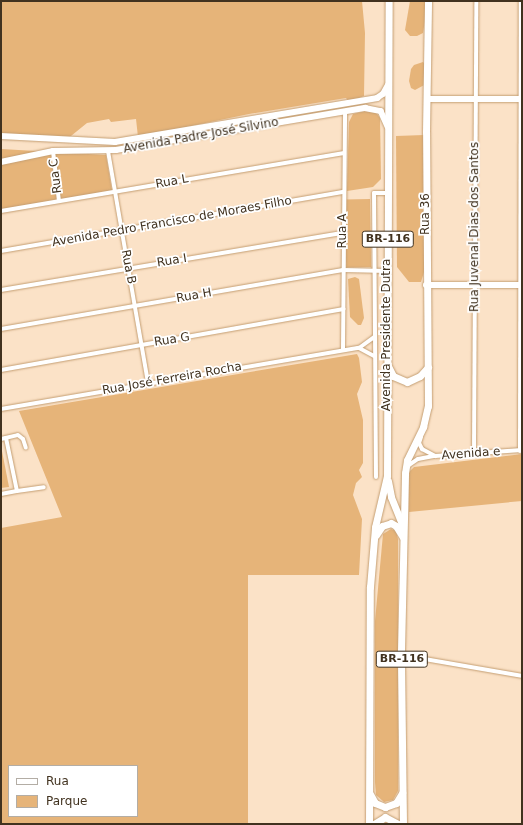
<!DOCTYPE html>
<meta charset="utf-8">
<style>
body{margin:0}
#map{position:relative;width:523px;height:825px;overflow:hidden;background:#fbe2c7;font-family:"DejaVu Sans",sans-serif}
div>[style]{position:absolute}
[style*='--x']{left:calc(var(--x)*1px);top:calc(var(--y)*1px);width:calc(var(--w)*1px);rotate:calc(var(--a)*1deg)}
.green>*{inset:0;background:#e6b479;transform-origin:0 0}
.roads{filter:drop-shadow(0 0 1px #c49e72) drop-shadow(0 0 1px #c49e72)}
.street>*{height:4px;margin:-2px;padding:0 2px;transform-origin:2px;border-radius:2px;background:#fff}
.secondary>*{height:5.5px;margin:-2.75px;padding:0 2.75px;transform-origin:2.75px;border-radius:2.75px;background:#fff}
.highway>*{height:7px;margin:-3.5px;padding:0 3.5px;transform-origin:3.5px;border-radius:3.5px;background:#fff}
span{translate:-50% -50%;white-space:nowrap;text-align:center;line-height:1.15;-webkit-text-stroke:3.5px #fff;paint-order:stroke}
.shield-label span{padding:1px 3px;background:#fff;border:1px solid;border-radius:3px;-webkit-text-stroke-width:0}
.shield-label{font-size:11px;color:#41321f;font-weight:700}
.street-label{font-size:12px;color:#41321f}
.frame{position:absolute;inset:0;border:2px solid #41321f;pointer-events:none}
.legend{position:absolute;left:8px;top:765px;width:130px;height:52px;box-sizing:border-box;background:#fff;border:1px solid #b3ada5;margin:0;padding:5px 7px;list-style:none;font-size:12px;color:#41321f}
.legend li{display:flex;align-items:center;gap:8px;height:20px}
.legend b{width:20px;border:1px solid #b3ada5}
</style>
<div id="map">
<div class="green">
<i style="clip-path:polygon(1px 1px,362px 1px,365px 33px,364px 96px,349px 102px,346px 98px,249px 114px,138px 137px,136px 119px,111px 122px,109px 119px,87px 123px,66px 140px,1px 137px)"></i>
<i style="clip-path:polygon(410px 1px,428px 1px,423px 33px,417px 36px,410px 36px,405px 30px)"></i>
<i style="clip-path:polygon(423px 62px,427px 66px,428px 83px,415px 90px,411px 88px,409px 81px,411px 69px,414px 65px)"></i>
<i style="clip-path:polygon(373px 109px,380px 118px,381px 179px,373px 187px,347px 191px,349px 122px,353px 114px)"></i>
<i style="clip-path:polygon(424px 135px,424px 272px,421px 282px,409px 282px,397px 267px,396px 136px)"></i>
<i style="clip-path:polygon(1px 149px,106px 155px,112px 191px,1px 210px)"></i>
<i style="left:370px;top:199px;width:68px;height:25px;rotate:89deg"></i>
<i style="clip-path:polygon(355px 277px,359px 279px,364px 318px,361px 325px,358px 325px,350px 317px,348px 279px)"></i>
<i style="clip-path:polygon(evenodd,357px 354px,359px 358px,362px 382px,357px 394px,363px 420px,363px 463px,359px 470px,362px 477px,356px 483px,353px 495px,362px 519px,359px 575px,248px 575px,248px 824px,1px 824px,1px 528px,62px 517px,19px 411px,357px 354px,9px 766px,137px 766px,137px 816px,9px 816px,9px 766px)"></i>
<i style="clip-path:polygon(1px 446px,9px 487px,1px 488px)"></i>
<i style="clip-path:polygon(522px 454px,522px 501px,409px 512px,409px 472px,414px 467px)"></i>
<i style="clip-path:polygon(391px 529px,396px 531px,398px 539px,398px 791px,393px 800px,384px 802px,376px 795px,375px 782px,375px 621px,383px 534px)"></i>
</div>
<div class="roads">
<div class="street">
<i style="--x:53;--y:151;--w:50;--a:83.2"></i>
<i style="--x:108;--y:151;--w:235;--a:80.2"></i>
<i style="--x:1;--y:211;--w:348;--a:-9.6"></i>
<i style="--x:1;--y:251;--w:348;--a:-9.8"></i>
<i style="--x:1;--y:290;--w:347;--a:-9.5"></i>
<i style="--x:1;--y:329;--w:347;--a:-9.8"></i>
<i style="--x:343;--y:270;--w:44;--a:1.3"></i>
<i style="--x:359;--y:348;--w:17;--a:28"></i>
<i style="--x:343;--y:350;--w:239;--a:-89.5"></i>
<i style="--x:1;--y:370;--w:348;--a:-10.1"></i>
<i style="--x:1;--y:409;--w:363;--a:-9.7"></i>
<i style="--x:359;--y:348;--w:19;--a:-36"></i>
<i style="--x:421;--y:437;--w:6;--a:108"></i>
<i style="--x:419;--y:443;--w:7;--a:63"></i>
<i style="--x:422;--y:449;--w:15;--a:28"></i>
<i style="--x:435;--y:456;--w:87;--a:-3.9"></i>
<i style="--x:6;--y:438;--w:54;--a:78.3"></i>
<i style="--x:17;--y:491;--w:27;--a:-8"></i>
<i style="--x:1;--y:439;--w:17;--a:-13"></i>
<i style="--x:18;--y:435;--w:6;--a:39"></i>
<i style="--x:23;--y:439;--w:9;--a:72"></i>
<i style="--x:520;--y:451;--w:450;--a:-89.9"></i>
<i style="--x:474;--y:453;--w:452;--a:-89.7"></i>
<i style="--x:406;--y:467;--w:14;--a:-34"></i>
<i style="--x:418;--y:459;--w:16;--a:-11"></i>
<i style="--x:376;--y:477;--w:284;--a:-90.4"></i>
<i style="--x:374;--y:193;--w:15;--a:0"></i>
<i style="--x:1;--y:494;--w:16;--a:-11"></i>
<i style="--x:402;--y:655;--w:122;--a:9.9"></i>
</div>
<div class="secondary">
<i style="--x:428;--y:99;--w:94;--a:0"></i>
<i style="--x:1;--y:136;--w:114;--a:3"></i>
<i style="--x:115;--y:142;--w:266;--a:-9.5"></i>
<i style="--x:377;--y:98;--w:7;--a:-34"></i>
<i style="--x:383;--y:94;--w:10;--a:-61"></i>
<i style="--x:1;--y:162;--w:53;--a:-11.9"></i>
<i style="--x:53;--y:151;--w:63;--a:-0.9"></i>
<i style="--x:116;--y:150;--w:253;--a:-9.6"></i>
<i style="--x:365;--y:108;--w:16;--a:11"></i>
<i style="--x:381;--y:111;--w:17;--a:66"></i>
<i style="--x:426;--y:285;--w:96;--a:0"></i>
</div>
<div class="highway">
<i style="--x:388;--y:366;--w:11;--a:63"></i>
<i style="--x:393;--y:376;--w:15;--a:23"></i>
<i style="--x:407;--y:382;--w:14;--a:-25"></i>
<i style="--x:420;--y:376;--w:12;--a:-48"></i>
<i style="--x:388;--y:481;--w:16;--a:79"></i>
<i style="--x:391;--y:497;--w:31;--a:68"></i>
<i style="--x:376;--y:535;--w:11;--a:-56"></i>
<i style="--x:382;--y:526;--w:9;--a:-18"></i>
<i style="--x:391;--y:523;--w:6;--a:31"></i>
<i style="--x:396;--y:526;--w:13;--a:58"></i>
<i style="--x:370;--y:794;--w:10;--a:61"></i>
<i style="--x:375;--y:803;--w:11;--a:22"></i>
<i style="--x:385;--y:807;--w:12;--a:-20"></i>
<i style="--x:396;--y:803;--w:12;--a:-59"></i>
<i style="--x:369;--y:824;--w:237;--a:-89.8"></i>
<i style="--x:370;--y:587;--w:60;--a:-85.2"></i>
<i style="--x:375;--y:527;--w:52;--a:-76.8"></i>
<i style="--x:387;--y:476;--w:475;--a:-89.8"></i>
<i style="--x:374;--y:824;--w:13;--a:-32"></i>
<i style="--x:385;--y:817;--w:15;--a:28"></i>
<i style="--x:403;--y:824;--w:173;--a:-90.7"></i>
<i style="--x:401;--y:651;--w:178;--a:-88.7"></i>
<i style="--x:405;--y:473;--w:13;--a:-81"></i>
<i style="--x:407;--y:460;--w:37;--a:-64"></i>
<i style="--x:423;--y:427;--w:22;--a:-77"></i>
<i style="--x:428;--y:406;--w:274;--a:-90.4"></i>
<i style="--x:426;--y:132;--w:131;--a:-89.1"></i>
</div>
</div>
<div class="shield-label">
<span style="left:388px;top:239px">BR-116</span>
<span style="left:402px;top:659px">BR-116</span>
</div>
<div class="street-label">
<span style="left:201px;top:136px;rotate:-10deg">Avenida Padre José Silvino</span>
<span style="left:56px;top:176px;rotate:-97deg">Rua C</span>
<span style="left:172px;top:182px;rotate:-10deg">Rua L</span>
<span style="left:426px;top:214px;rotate:-90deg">Rua 36</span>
<span style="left:172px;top:222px;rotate:-10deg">Avenida Pedro Francisco de Moraes Filho</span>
<span style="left:475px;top:227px;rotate:-90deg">Rua Juvenal Dias dos Santos</span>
<span style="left:343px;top:231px;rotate:-90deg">Rua A</span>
<span style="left:172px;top:261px;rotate:-9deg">Rua I</span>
<span style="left:128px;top:267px;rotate:79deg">Rua B</span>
<span style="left:194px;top:296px;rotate:-10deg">Rua H</span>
<span style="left:387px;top:335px;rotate:-90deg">Avenida Presidente Dutra</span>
<span style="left:172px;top:340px;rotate:-9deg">Rua G</span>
<span style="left:172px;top:379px;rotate:-10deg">Rua José Ferreira Rocha</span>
<span style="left:471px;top:454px;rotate:-4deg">Avenida e</span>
</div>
<div class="frame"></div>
<ul class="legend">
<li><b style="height:5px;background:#fff"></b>Rua</li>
<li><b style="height:11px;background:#e6b479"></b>Parque</li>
</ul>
</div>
